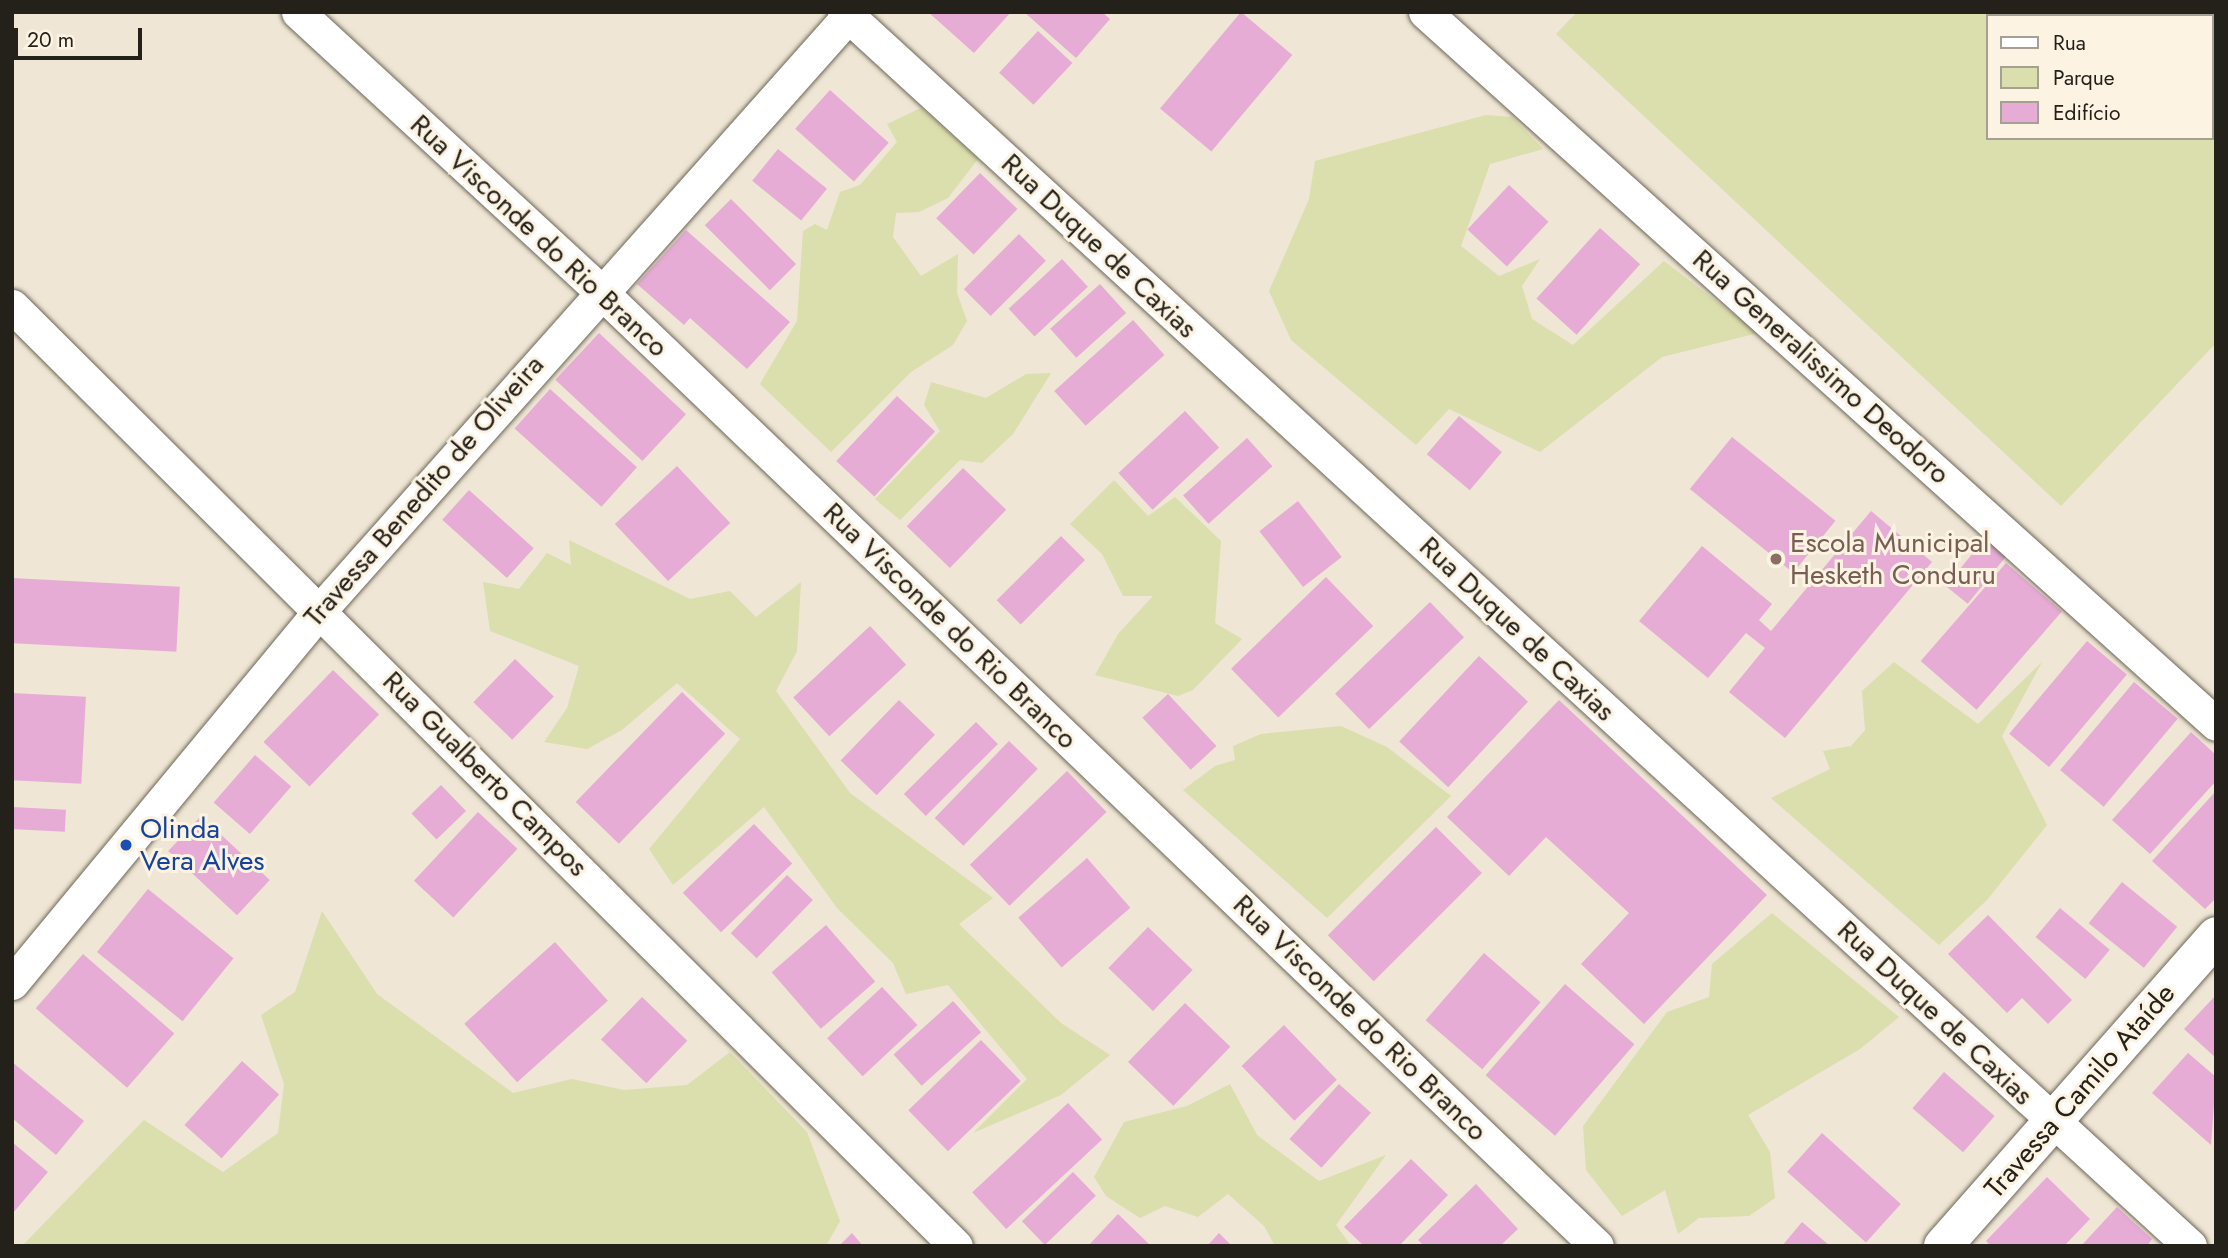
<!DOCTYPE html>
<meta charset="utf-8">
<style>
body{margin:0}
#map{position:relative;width:2228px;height:1258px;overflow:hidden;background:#efe6d5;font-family:Jost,sans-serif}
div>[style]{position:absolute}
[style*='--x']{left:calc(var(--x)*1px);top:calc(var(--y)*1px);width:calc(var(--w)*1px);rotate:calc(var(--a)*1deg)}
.green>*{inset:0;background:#dbdead}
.building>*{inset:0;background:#e6acd5;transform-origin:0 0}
.roads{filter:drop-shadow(0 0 2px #6e6657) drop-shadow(0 0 2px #6e6657)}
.minor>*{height:33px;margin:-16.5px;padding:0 16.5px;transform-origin:16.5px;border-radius:16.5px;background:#fff}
.tertiary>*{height:38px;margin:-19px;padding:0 19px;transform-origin:19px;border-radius:19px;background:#fff}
.dots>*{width:19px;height:19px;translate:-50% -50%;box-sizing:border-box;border:4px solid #fcf3e3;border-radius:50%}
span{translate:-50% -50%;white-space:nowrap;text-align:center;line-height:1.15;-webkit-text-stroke:6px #fcf3e3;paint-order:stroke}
.street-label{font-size:28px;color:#24211b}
.education-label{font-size:28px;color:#785e54}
.left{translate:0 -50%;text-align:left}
.transit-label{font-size:28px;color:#164399}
.frame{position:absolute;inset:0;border:14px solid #24211b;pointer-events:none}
.legend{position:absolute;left:1986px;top:14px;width:228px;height:126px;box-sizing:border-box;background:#fcf3e3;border:2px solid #a69f93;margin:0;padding:9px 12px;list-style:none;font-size:21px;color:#24211b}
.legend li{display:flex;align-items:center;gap:14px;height:35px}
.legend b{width:35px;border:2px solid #a69f93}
.scale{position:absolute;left:14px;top:28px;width:128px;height:32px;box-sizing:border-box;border:4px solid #24211b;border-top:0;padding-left:9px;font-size:21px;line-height:24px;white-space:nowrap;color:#24211b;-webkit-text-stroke:5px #fcf3e3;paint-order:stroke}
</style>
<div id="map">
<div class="green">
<i style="clip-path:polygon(evenodd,1577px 12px,2216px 12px,2216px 343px,2061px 506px,1556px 34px,1577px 12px,1988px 16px,2212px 16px,2212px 138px,1988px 138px,1988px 16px)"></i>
<i style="clip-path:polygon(921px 108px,978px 159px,948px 198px,919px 212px,896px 213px,893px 237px,921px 276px,958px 254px,957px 293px,967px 321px,953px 345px,911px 372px,831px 452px,760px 384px,797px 321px,803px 231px,815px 224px,827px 230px,840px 192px,860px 185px,897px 142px,887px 124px)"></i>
<i style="clip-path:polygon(1486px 115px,1512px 117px,1543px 149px,1490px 164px,1461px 246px,1499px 276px,1540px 259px,1522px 286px,1532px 319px,1573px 345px,1664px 261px,1758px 333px,1662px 357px,1540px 452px,1449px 409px,1416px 445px,1291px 340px,1269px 291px,1309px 199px,1315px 161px)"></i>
<i style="clip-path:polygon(1051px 373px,1013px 434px,982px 463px,960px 460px,900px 520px,875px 499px,940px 431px,924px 405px,931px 382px,986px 398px,1026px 374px)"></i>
<i style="clip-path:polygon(1114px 480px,1148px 516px,1175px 497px,1221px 541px,1215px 623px,1242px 639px,1193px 690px,1178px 696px,1095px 675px,1118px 634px,1153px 596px,1123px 596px,1102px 554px,1070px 524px)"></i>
<i style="clip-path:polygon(569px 540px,690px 599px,730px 591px,756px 617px,801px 582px,797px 651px,776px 691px,850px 793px,993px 898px,959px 924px,1061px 1023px,1110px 1055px,1061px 1095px,973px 1133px,1027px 1079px,948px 985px,906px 994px,893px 963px,837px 908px,764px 807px,673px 885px,649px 849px,740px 739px,677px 683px,622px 730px,587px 749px,544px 742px,567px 708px,579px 666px,490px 631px,483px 582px,519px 589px,547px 553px,571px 565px)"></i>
<i style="clip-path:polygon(1894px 662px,1978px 724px,2042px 662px,2002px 736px,2047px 825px,1987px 900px,1939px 945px,1771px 798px,1830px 769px,1823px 751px,1851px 746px,1865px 730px,1862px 691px)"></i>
<i style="clip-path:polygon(1341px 726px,1387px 747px,1451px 796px,1327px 918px,1183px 790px,1215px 766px,1235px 760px,1233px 746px,1261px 734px)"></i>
<i style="clip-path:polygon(322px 911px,377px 994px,513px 1093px,572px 1079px,624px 1090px,687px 1085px,730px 1052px,807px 1132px,840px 1221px,826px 1246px,22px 1246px,144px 1120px,223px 1172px,278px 1133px,284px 1084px,261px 1015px,295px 992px)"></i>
<i style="clip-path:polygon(1772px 913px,1899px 1017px,1860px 1049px,1748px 1115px,1770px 1152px,1775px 1198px,1749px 1216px,1699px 1218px,1678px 1234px,1665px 1190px,1622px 1216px,1586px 1170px,1583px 1126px,1667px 1012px,1709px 997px,1712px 964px)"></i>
<i style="clip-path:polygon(1230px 1084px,1257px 1135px,1319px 1181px,1386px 1155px,1336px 1225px,1351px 1246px,1275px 1246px,1264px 1226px,1228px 1194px,1198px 1217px,1165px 1206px,1140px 1218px,1106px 1196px,1094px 1177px,1124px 1122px,1187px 1106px)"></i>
</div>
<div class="building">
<i style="clip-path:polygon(928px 12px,1011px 12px,974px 53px)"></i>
<i style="clip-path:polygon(1024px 12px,1102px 12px,1110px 19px,1076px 58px)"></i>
<i style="left:1241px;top:12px;width:67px;height:126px;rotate:40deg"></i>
<i style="left:1038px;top:31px;width:47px;height:57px;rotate:43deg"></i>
<i style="left:830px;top:90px;width:79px;height:52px;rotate:42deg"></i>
<i style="left:778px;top:149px;width:63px;height:41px;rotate:39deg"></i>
<i style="left:980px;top:173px;width:52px;height:63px;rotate:44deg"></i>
<i style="left:1509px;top:185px;width:54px;height:61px;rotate:43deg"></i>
<i style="left:731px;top:199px;width:92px;height:37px;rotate:45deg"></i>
<i style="left:1600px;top:228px;width:54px;height:95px;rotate:42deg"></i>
<i style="clip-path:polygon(686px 230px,790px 322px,747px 369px,690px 318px,684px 325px,637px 284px)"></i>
<i style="left:1019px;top:234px;width:38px;height:78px;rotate:45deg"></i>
<i style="left:1062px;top:259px;width:38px;height:73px;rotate:47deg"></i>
<i style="left:1100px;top:284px;width:39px;height:67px;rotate:48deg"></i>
<i style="left:1133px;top:320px;width:47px;height:106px;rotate:48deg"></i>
<i style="left:599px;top:333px;width:119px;height:64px;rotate:43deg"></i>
<i style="left:550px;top:389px;width:117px;height:53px;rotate:42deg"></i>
<i style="left:897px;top:396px;width:52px;height:89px;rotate:43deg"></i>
<i style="left:1185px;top:411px;width:50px;height:91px;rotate:47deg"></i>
<i style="left:1459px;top:416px;width:56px;height:50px;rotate:40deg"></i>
<i style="left:1732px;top:437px;width:133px;height:67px;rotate:39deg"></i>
<i style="left:1247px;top:438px;width:38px;height:86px;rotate:48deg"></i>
<i style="left:677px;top:466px;width:78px;height:85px;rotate:47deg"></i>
<i style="left:963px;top:468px;width:60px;height:81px;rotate:44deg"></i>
<i style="left:469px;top:490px;width:87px;height:40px;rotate:42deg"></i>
<i style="left:1298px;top:501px;width:71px;height:49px;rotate:52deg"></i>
<i style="clip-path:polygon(1871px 511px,1932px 562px,1785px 738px,1729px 692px,1765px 648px,1746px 633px,1708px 678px,1639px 621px,1702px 546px,1772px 604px,1759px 620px,1771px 631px)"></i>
<i style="left:1061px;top:536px;width:34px;height:91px;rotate:45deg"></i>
<i style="left:1985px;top:538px;width:28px;height:62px;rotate:39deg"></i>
<i style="left:2006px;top:563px;width:74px;height:130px;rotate:41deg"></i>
<i style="left:1326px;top:577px;width:68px;height:132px;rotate:46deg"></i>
<i style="left:12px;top:578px;width:168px;height:65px;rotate:3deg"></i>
<i style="left:1430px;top:602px;width:49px;height:132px;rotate:46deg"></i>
<i style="left:870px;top:626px;width:53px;height:105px;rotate:47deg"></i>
<i style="left:2087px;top:641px;width:52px;height:121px;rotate:40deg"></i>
<i style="left:1479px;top:656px;width:67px;height:117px;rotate:43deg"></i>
<i style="left:515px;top:659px;width:54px;height:60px;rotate:44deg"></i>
<i style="left:333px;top:670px;width:64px;height:100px;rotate:44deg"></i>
<i style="left:2134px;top:682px;width:57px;height:115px;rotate:40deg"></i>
<i style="left:682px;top:692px;width:60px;height:153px;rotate:44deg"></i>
<i style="left:12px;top:693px;width:74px;height:87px;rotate:3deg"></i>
<i style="left:1168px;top:694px;width:71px;height:35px;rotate:47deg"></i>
<i style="left:899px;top:700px;width:50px;height:84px;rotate:44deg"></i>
<i style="clip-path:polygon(1559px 700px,1767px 895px,1644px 1024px,1581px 964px,1629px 913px,1546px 837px,1509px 876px,1447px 817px)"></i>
<i style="left:976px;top:722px;width:31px;height:102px;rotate:45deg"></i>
<i style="clip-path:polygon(2191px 732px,2216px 755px,2216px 781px,2150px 854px,2112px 820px)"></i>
<i style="left:1009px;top:741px;width:40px;height:107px;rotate:44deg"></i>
<i style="left:255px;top:755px;width:48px;height:63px;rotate:41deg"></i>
<i style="left:1067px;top:771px;width:57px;height:135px;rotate:46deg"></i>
<i style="left:441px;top:785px;width:36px;height:41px;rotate:46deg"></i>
<i style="clip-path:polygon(2216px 791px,2216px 898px,2205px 909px,2152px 861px)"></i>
<i style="left:12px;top:807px;width:54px;height:22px;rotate:3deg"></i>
<i style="left:478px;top:812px;width:54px;height:94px;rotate:43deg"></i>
<i style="left:201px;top:816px;width:94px;height:48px;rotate:43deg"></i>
<i style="left:754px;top:824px;width:55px;height:99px;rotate:46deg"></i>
<i style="left:1436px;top:827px;width:65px;height:153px;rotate:45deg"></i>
<i style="left:1087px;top:858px;width:66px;height:91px;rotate:49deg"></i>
<i style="left:787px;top:875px;width:36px;height:81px;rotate:44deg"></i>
<i style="left:2122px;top:882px;width:71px;height:53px;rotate:39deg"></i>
<i style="left:148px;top:889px;width:110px;height:81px;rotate:39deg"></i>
<i style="left:2060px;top:908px;width:65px;height:38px;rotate:40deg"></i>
<i style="clip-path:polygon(1988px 915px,2072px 1000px,2048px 1024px,2022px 998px,2007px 1013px,1948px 954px)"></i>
<i style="left:826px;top:925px;width:75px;height:72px;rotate:49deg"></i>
<i style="left:1148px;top:927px;width:62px;height:57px;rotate:44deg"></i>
<i style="left:555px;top:942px;width:79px;height:122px;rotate:48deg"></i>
<i style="left:1484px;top:953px;width:75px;height:89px;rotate:41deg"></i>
<i style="left:83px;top:954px;width:121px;height:72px;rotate:41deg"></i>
<i style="left:1565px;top:984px;width:92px;height:121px;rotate:41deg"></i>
<i style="left:882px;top:987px;width:52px;height:75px;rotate:47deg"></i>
<i style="clip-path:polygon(2216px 995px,2216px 1058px,2184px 1029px)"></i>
<i style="left:642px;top:997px;width:63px;height:59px;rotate:44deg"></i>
<i style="left:953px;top:1001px;width:42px;height:80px;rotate:48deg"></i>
<i style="left:1185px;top:1003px;width:63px;height:82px;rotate:44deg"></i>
<i style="left:1284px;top:1025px;width:76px;height:59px;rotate:46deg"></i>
<i style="left:981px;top:1040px;width:57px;height:101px;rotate:46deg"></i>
<i style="clip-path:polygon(2188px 1053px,2216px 1077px,2211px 1145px,2152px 1093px)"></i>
<i style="left:242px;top:1061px;width:50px;height:86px;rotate:42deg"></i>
<i style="clip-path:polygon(12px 1062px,84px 1121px,56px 1155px,12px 1118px)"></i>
<i style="left:1944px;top:1072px;width:67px;height:48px;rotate:41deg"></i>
<i style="left:1339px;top:1084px;width:43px;height:74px;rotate:42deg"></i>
<i style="left:1068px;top:1103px;width:50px;height:131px;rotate:47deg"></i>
<i style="left:1822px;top:1133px;width:106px;height:52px;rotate:42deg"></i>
<i style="clip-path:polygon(12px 1142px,48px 1172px,12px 1214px)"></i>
<i style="clip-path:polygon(1411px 1159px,1448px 1195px,1399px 1246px,1364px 1246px,1344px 1227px)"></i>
<i style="left:1073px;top:1172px;width:33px;height:71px;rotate:46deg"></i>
<i style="clip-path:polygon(2047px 1177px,2090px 1219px,2064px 1246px,1991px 1246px,1986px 1241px)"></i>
<i style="clip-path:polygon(1476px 1184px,1518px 1229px,1500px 1246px,1424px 1246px,1418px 1240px)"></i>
<i style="clip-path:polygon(2117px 1207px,2152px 1239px,2147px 1246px,2081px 1246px)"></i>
<i style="clip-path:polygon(1118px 1214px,1151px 1246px,1088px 1246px)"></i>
<i style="clip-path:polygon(1802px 1222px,1830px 1246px,1782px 1246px)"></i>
<i style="clip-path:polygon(852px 1233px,863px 1246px,839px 1246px)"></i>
<i style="clip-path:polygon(1219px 1233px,1232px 1246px,1207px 1246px)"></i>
</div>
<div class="roads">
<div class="minor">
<i style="--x:298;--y:12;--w:410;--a:42.7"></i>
<i style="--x:599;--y:290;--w:1382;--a:43.77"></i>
<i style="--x:844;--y:12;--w:1826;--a:42.51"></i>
<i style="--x:1425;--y:12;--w:1064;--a:41.99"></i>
<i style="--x:12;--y:306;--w:1332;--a:44.88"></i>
<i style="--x:12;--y:983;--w:485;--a:-50.4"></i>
<i style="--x:321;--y:609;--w:799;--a:-48.35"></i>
</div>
<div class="tertiary">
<i style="--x:1943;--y:1246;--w:413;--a:-48.6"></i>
</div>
</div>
<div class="dots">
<i style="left:1776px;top:559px;background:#8d6e63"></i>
<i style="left:126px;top:845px;background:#1a4fb4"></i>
</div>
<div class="street-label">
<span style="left:539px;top:236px;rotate:43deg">Rua Visconde do Rio Branco</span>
<span style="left:1099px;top:246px;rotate:43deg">Rua Duque de Caxias</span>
<span style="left:1821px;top:367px;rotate:42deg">Rua Generalissimo Deodoro</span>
<span style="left:424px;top:491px;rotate:-49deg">Travessa Benedito de Oliveira</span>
<span style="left:950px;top:626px;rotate:44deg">Rua Visconde do Rio Branco</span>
<span style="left:1517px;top:629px;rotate:43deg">Rua Duque de Caxias</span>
<span style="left:485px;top:774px;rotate:45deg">Rua Gualberto Campos</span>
<span style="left:1935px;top:1013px;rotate:43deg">Rua Duque de Caxias</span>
<span style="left:1360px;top:1018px;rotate:44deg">Rua Visconde do Rio Branco</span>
<span style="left:2080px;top:1091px;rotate:-49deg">Travessa Camilo Ataíde</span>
</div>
<div class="education-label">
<span class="left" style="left:1790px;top:559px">Escola Municipal<br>Hesketh Conduru</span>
</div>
<div class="transit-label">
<span class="left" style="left:140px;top:845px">Olinda<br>Vera Alves</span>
</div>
<div class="frame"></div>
<ul class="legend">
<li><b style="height:9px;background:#fff"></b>Rua</li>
<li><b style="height:19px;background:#dbdead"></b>Parque</li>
<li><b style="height:19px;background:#e6acd5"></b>Edifício</li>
</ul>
<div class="scale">20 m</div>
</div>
